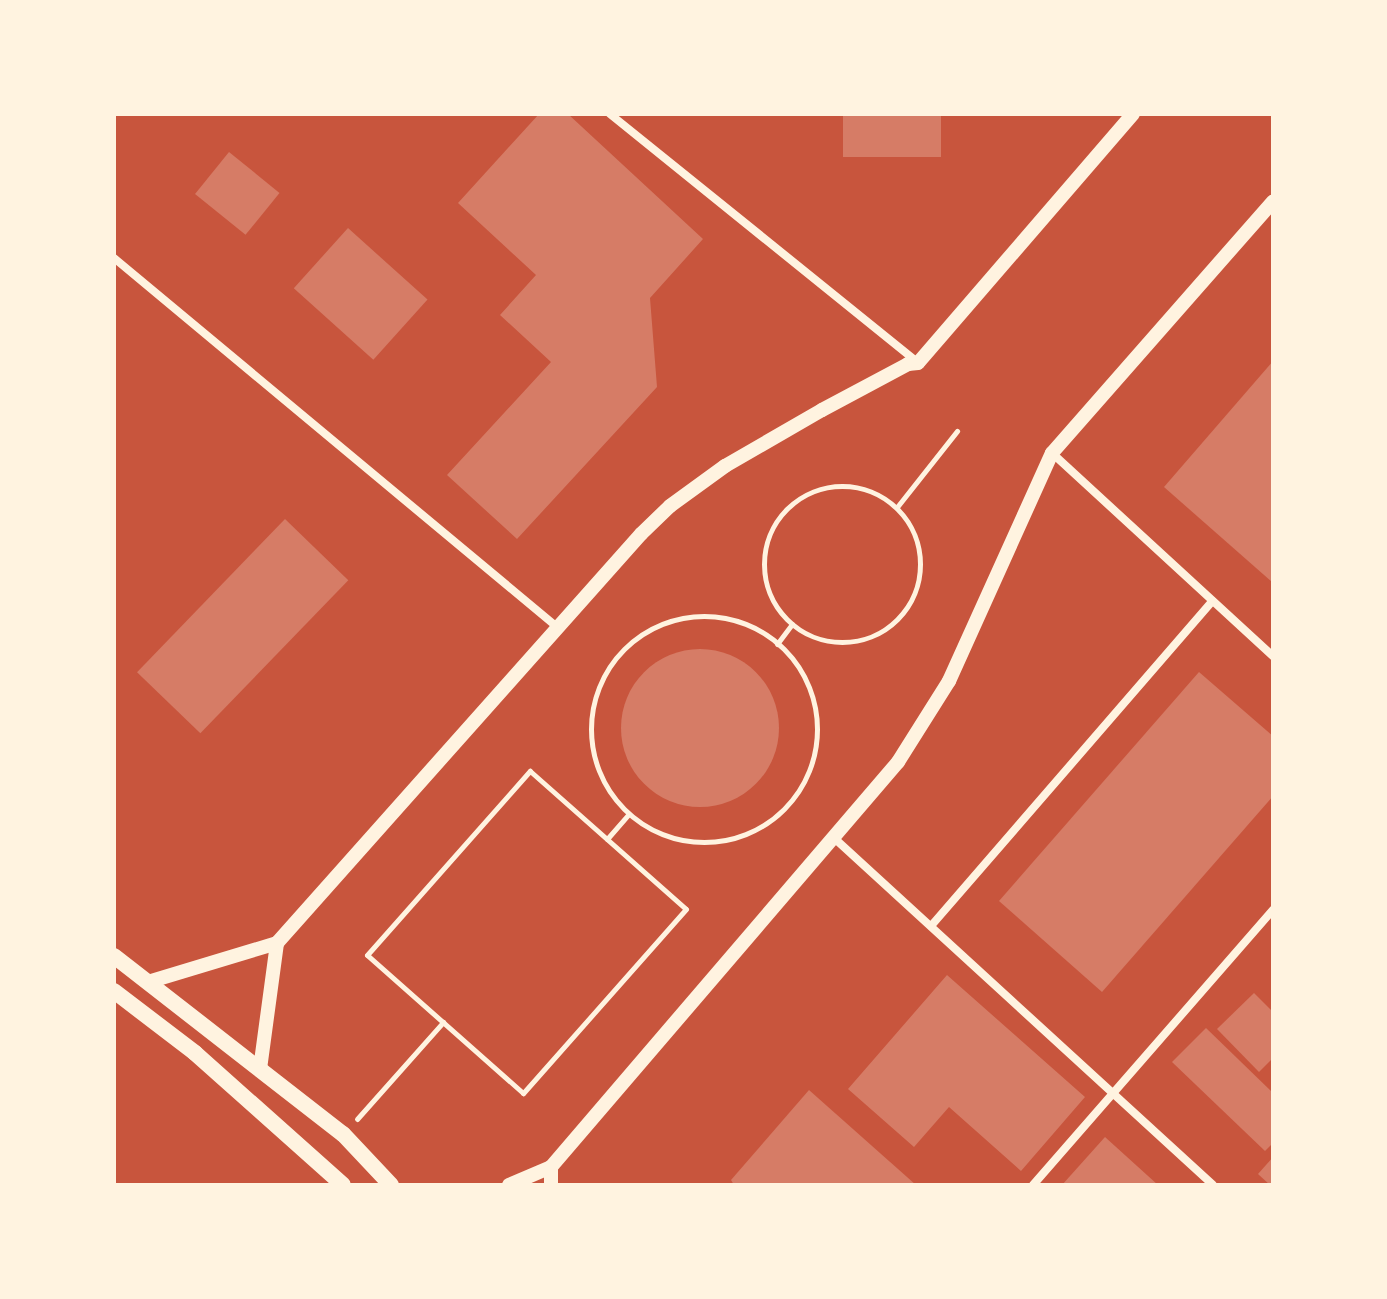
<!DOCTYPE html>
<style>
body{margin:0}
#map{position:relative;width:1387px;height:1299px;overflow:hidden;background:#c8553d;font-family:"Roboto Serif",serif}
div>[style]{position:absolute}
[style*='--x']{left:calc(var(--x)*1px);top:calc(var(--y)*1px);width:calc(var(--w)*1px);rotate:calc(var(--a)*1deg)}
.building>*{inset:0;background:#d67c66;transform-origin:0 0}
.round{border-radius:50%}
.path>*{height:5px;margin:-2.5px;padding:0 2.5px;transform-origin:2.5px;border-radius:2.5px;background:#fff3e0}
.path>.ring{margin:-2.5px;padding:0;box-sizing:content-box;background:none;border:5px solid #fff3e0;border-radius:50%}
.minor>*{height:8px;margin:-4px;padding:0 4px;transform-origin:4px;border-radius:4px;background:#fff3e0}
.tertiary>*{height:14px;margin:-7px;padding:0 7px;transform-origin:7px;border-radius:7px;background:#fff3e0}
.secondary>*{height:16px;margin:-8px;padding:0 8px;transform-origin:8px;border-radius:8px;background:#fff3e0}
span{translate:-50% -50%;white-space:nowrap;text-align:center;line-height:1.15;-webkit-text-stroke:7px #fff3e0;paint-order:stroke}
.frame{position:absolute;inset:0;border:116px solid #fff3e0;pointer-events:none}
</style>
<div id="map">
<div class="building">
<i style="clip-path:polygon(539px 114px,568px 114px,703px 239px,650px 298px,657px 387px,517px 539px,447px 475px,551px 362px,500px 315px,536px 275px,458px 203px)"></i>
<i style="left:843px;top:114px;width:98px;height:43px"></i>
<i style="left:229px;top:152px;width:65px;height:54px;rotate:39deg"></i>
<i style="left:348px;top:228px;width:107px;height:81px;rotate:42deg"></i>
<i style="clip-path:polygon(1273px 361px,1273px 583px,1164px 487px)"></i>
<i style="left:285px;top:519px;width:88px;height:213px;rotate:44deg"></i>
<i class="round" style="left:621px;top:649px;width:158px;height:158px"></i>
<i style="clip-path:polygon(1199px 672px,1273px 736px,1273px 796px,1102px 992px,999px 901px)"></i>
<i style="clip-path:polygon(947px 975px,1085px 1097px,1021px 1171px,949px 1107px,914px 1147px,848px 1089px)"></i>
<i style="clip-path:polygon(1254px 993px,1273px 1012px,1273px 1058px,1259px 1072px,1217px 1029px)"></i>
<i style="clip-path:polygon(1206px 1028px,1273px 1093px,1273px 1143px,1265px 1151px,1172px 1062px)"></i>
<i style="clip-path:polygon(809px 1090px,916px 1185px,734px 1185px,731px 1180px)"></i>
<i style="clip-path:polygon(1105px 1137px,1158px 1185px,1062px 1185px)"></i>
<i style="clip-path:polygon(1273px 1157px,1273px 1185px,1270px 1185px,1258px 1174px)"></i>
</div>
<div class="path">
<i class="ring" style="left:764px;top:486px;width:151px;height:151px"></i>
<i style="--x:897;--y:507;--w:97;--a:-51.7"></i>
<i class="ring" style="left:591px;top:616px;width:221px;height:221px"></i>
<i style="--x:777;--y:644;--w:25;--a:-53"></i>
<i style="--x:530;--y:771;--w:208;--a:41.5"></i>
<i style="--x:686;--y:909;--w:246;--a:131.5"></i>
<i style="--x:523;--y:1093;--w:208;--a:-138.5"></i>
<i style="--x:367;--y:955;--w:246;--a:-48.5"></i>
<i style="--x:607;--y:839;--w:33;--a:-49"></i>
<i style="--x:357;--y:1119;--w:130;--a:-48.4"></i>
</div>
<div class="minor">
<i style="--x:610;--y:114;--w:395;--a:38.9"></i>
<i style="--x:114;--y:258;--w:577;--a:39.79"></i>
<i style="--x:1052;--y:453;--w:300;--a:42.6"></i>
<i style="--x:833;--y:837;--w:515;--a:42.48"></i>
<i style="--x:931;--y:926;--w:430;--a:-49.1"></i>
<i style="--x:1033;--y:1185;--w:365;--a:-48.9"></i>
</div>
<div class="tertiary">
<i style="--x:277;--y:943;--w:548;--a:-48.33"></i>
<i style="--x:641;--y:534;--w:40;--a:-44"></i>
<i style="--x:670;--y:506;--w:68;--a:-36"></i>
<i style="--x:725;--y:466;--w:112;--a:-30"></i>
<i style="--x:822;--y:410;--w:98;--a:-28.1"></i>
<i style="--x:908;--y:364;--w:10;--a:-6"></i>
<i style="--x:918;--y:363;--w:329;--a:-49.2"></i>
<i style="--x:148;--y:982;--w:135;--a:-16.8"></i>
<i style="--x:260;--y:1069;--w:127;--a:-82.3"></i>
<i style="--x:551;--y:1167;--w:18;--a:90"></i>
<i style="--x:509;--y:1185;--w:46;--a:-23.2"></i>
<i style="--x:551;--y:1167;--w:533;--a:-49.41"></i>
<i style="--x:898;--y:762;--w:96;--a:-57.8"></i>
<i style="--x:949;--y:681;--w:250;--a:-65.7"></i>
<i style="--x:1052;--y:453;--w:335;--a:-48.7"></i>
</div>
<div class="secondary">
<i style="--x:114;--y:956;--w:290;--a:37.9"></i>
<i style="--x:343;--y:1134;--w:70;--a:46.7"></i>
<i style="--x:114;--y:991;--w:102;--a:37.4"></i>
<i style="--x:195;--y:1053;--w:198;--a:41.7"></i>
</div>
<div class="frame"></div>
</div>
